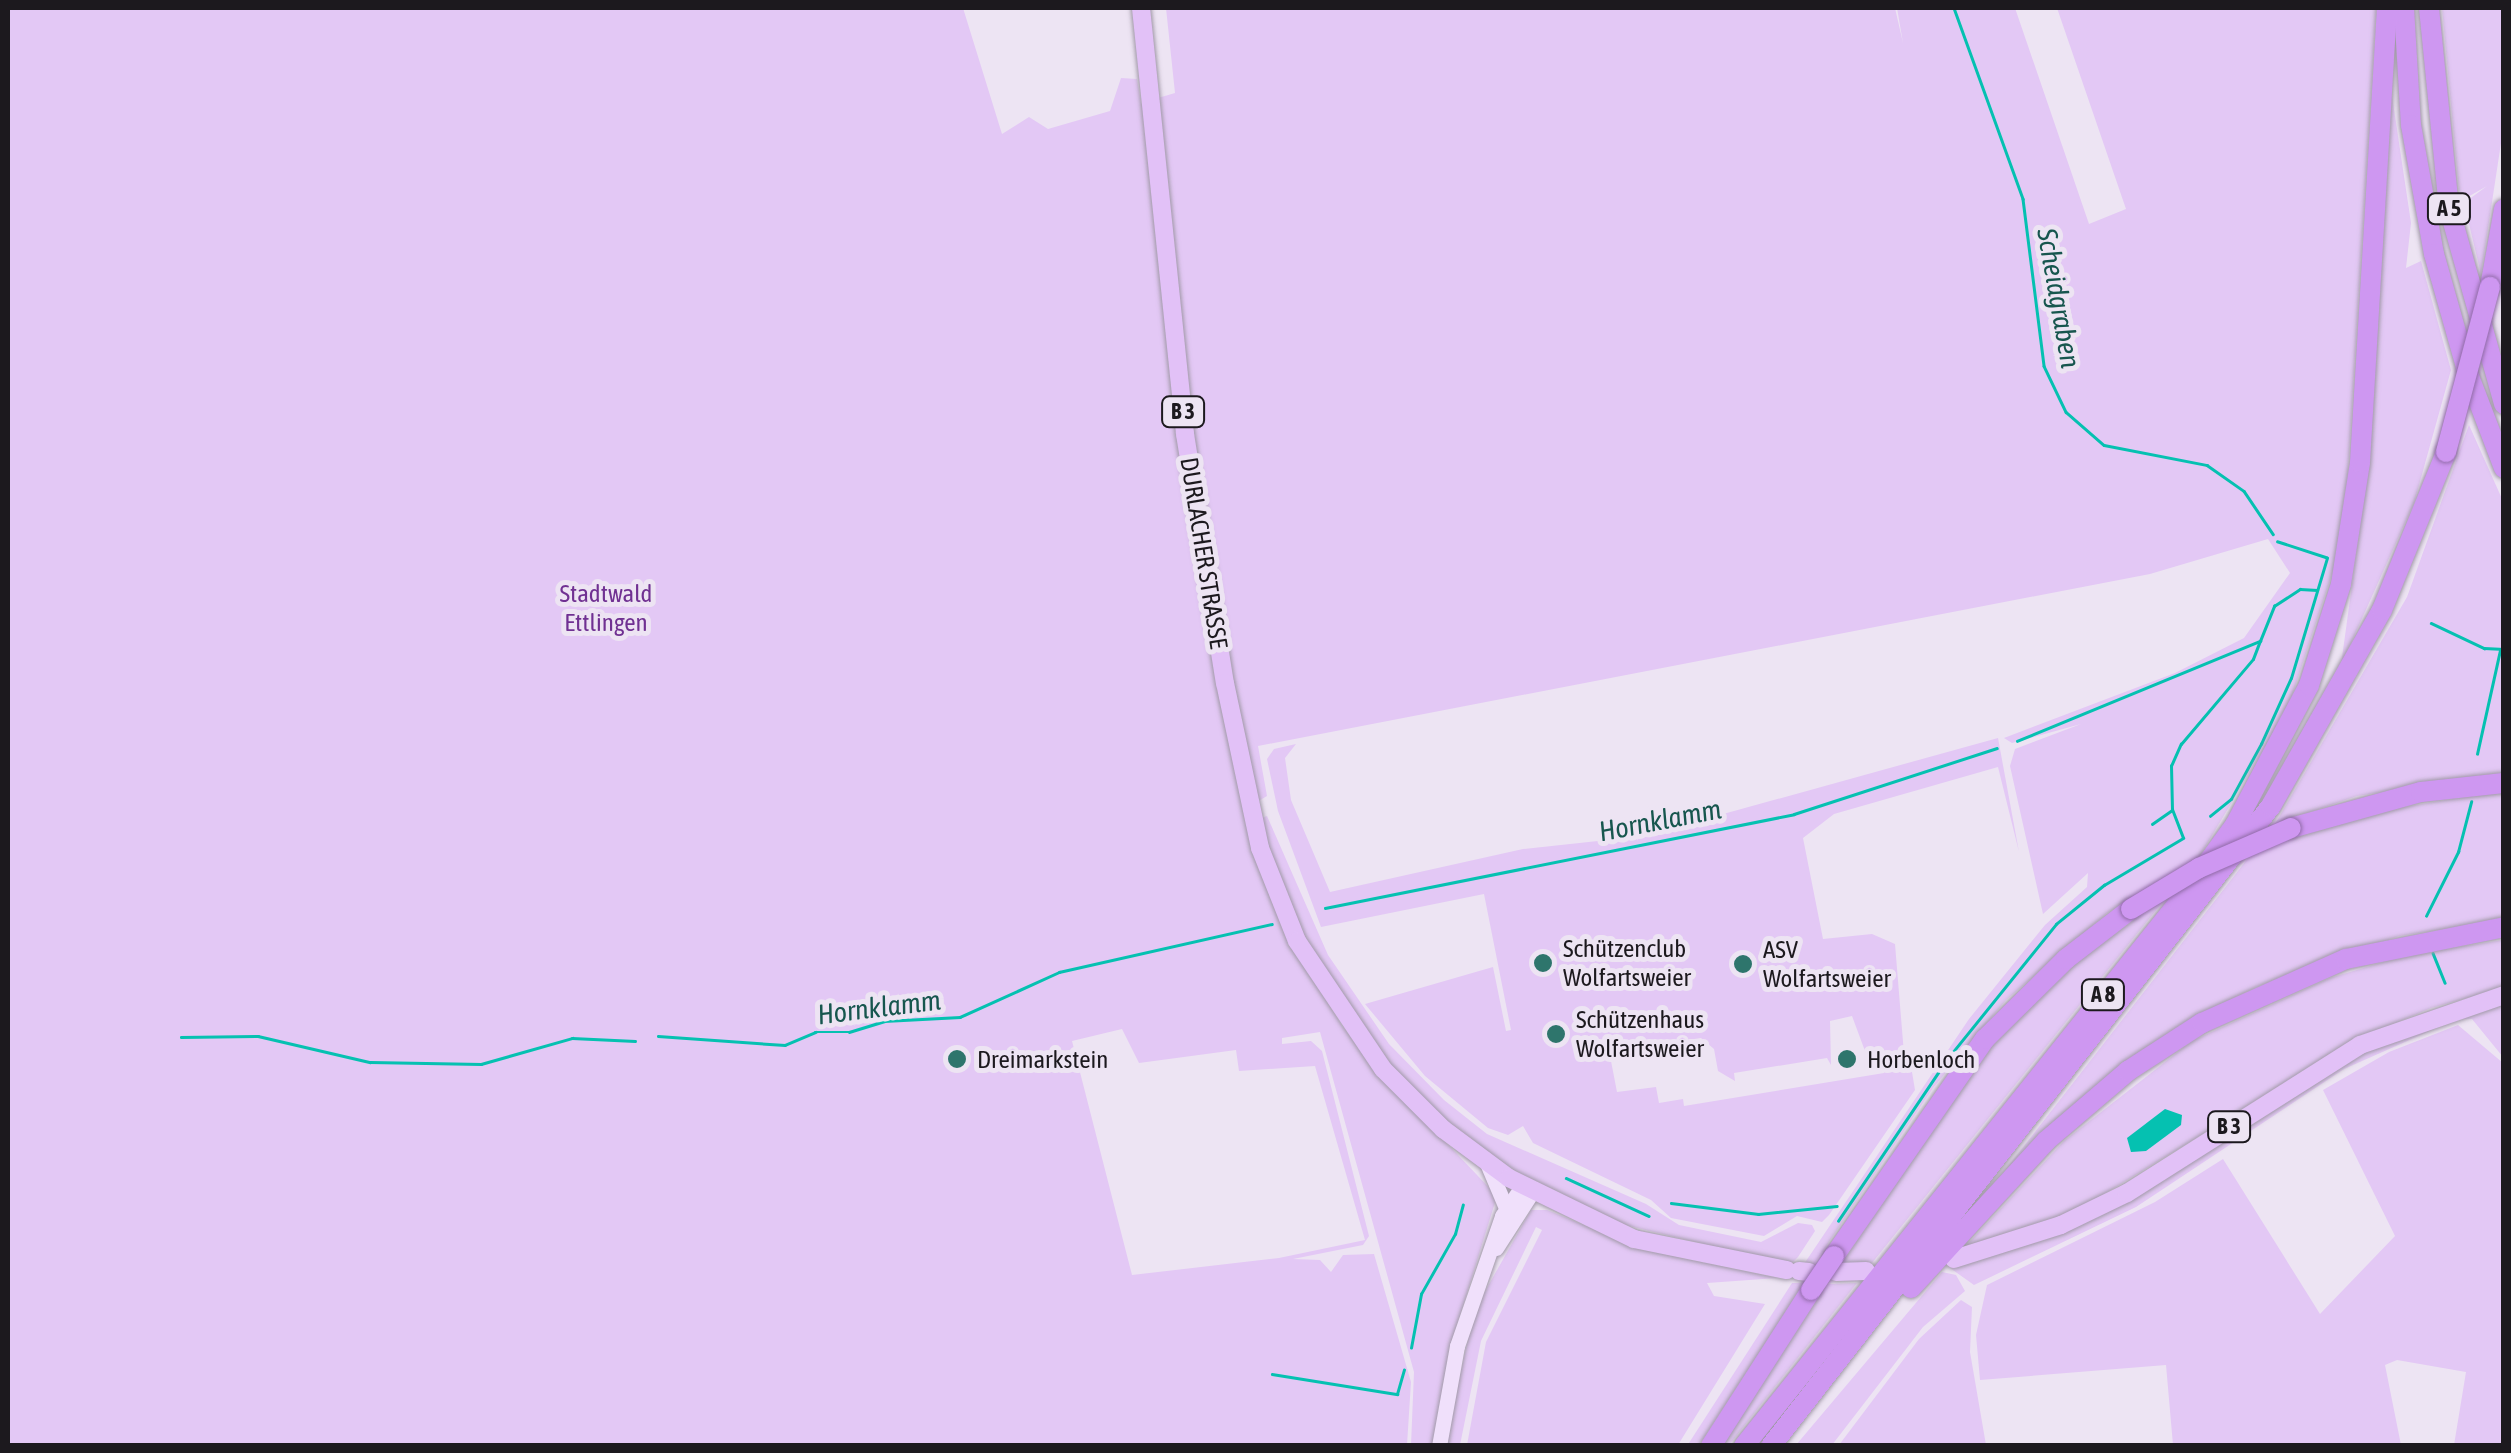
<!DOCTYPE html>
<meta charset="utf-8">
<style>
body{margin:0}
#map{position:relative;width:2511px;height:1453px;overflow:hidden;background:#ede4f3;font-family:"Asap Condensed",sans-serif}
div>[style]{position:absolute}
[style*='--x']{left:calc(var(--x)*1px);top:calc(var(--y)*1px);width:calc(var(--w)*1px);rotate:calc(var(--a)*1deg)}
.green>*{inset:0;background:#e3c8f5}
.water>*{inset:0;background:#05c1b1}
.stream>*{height:2.5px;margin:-1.25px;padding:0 1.25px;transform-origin:1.25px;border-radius:1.25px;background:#05c1b1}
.roads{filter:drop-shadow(0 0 2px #a199a8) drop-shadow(0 0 2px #a199a8)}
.secondary>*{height:15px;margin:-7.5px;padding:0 7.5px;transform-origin:7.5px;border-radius:7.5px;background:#f0e0fb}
.primary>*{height:18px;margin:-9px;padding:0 9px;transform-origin:9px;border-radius:9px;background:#e2c1f7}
.motorway>*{height:20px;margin:-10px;padding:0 10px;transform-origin:10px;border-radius:10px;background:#ce97f1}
.bridges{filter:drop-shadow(0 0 2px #906ba7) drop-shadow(0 0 2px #906ba7)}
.motorway-bridge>*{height:20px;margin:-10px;padding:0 10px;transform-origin:10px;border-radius:10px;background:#ce97f1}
.dots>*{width:28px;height:28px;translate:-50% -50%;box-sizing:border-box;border:5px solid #ede4f3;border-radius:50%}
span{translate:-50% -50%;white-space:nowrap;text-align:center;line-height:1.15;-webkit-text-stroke:10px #ede4f3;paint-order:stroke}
.shield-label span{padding:2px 8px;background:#ede4f3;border:2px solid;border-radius:8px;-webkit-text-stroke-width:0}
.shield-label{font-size:22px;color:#1c191e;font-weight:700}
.street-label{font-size:25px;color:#1c191e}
.park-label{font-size:25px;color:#703192}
.poi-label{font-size:25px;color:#1c191e}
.left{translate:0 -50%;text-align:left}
.water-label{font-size:28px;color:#17564e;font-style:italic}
.frame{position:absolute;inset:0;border:10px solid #1c191e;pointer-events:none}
</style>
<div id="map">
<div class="green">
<i style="clip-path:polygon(evenodd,8px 8px,963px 8px,1002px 134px,1029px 117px,1048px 129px,1110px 111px,1121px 78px,1137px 79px,1141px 103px,1175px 93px,1166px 8px,1895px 8px,1903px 43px,1897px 8px,2015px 8px,2089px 224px,2126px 209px,2057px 8px,2376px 8px,2347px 488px,2334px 568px,2288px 708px,2198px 859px,2107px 913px,2006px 1000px,1933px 1088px,1814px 1264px,1804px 1264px,1969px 1019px,2045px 925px,2087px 887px,2088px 873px,2043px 914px,2010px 766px,2015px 749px,2081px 724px,2012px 743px,2004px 738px,2175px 673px,2244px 638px,2290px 573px,2268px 539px,2150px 574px,1258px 746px,1267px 796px,1257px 802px,1288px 936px,1342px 1026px,1379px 1072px,1497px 1196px,1451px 1345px,1433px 1445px,1411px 1445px,1414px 1372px,1320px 1032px,1282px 1038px,1282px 1044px,1311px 1041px,1322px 1051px,1369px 1236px,1363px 1245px,1293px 1259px,1320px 1260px,1331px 1272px,1343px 1255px,1374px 1254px,1411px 1382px,1407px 1445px,8px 1446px,8px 8px,1122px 1029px,1139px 1063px,1236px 1050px,1239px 1071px,1315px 1066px,1365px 1240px,1279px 1258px,1132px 1275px,1072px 1041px,1122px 1029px)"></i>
<i style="clip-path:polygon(2442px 8px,2503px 8px,2503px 130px,2481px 274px,2464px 203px,2487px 186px,2466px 198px,2459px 191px)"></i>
<i style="clip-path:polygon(2392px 96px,2411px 223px,2406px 268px,2421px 261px,2451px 370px,2414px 503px,2341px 665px,2368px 468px)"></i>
<i style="clip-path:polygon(2469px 425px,2503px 501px,2503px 773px,2357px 796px,2275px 824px,2407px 597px)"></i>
<i style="clip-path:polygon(1998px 738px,2019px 852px,1998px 767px,1834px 814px,1803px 838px,1823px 939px,1872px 934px,1895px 944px,1904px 1054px,1865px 1051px,1852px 1016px,1830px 1021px,1831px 1065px,1827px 1058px,1734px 1073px,1735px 1081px,1718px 1071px,1714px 1049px,1701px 1038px,1588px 1055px,1611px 1061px,1617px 1092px,1656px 1087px,1659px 1103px,1683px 1099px,1684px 1106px,1884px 1073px,1884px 1066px,1912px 1072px,1915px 1090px,1829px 1215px,1822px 1222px,1797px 1216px,1764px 1236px,1671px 1218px,1651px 1200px,1533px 1143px,1523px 1126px,1508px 1135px,1488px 1128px,1425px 1076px,1365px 1004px,1493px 967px,1506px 1031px,1511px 1030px,1484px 894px,1321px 927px,1278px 811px,1267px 759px,1274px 749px,1296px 744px,1285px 758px,1291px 800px,1330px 892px,1523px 849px,1644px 836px)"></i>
<i style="clip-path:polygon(2503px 791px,2503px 920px,2399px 936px,2258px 986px,2205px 1013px,2003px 1173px,2252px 853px,2365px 813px)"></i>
<i style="clip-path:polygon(1267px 816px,1328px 955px,1389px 1044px,1444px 1100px,1487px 1134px,1646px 1204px,1679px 1225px,1761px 1242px,1798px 1223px,1812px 1225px,1815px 1231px,1798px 1257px,1790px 1265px,1613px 1222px,1524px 1177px,1447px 1123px,1373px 1048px,1314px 960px,1266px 850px,1261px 818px)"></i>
<i style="clip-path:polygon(2165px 899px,1872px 1263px,1841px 1264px,1997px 1037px,2072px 964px)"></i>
<i style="clip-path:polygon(2503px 940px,2503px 988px,2431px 1008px,2360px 1038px,2068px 1216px,1964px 1248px,2064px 1141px,2192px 1041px,2330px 978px,2407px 955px)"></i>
<i style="clip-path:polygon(2503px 1001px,2503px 1057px,2472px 1019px,2457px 1019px,2344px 1069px,2136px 1207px,1974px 1285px,1950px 1268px,2038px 1241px,2372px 1046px)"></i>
<i style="clip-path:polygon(2458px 1025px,2503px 1063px,2503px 1445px,2454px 1445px,2466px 1372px,2397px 1360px,2385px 1365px,2401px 1445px,2173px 1445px,2166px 1365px,1980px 1380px,1976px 1335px,1987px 1285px,2155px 1202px,2223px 1159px,2320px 1314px,2395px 1236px,2323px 1090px,2389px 1052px)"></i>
<i style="clip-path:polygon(1531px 1210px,1547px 1210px,1645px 1250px,1777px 1278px,1707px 1283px,1714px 1296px,1765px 1304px,1678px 1445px,1467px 1445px,1486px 1342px,1542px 1230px,1536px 1227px,1481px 1341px,1460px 1445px,1444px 1446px,1475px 1309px)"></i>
<i style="clip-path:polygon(1942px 1272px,1956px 1275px,1965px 1291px,1923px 1327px,1832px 1445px,1796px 1445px)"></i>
<i style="clip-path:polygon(1792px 1283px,1801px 1283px,1799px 1291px,1699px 1445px,1687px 1446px)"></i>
<i style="clip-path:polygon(1857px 1283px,1729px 1445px,1720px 1446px,1821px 1291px,1828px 1284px)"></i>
<i style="clip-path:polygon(1961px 1300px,1972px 1307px,1970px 1352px,1986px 1445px,1839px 1445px,1919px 1339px)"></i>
</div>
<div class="water">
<i style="clip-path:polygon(2165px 1109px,2182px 1115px,2181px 1125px,2146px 1151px,2131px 1152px,2127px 1138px)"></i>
</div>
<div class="stream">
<i style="--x:1954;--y:8;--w:203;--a:70.1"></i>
<i style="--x:2023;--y:199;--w:168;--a:82.8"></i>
<i style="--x:2044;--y:366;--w:51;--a:64.4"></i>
<i style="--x:2066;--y:412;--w:50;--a:41"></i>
<i style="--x:2104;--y:445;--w:105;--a:11"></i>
<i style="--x:2207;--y:465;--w:45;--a:35.1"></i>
<i style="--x:2244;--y:491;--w:52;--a:56"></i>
<i style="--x:2431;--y:623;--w:59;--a:25.3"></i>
<i style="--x:2484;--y:648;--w:20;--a:3"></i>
<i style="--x:2017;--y:741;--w:263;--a:-22.4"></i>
<i style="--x:2260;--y:641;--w:38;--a:-68"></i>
<i style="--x:2274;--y:606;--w:31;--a:-33"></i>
<i style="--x:2300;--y:589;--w:17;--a:3"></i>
<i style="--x:2477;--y:754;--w:107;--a:-77.5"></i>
<i style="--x:2210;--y:816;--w:27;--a:-39"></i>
<i style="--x:2231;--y:799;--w:63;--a:-61.4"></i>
<i style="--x:2261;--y:744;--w:72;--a:-65.6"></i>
<i style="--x:2291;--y:678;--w:125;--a:-73.3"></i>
<i style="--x:2327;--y:558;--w:52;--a:-161.9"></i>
<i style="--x:2152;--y:824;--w:24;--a:-35"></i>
<i style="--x:2172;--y:810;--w:44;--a:-91.3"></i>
<i style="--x:2171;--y:766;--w:24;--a:-66"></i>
<i style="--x:2181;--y:744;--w:111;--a:-49.7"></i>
<i style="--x:2253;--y:659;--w:19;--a:-69"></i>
<i style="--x:1325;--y:908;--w:478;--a:-11.3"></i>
<i style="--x:1794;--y:814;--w:213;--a:-18"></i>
<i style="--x:2426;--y:916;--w:72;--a:-63.4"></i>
<i style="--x:2458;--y:852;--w:52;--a:-75.4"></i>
<i style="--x:2433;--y:953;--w:32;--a:68"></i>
<i style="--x:658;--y:1036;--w:127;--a:4.1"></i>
<i style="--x:785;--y:1045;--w:33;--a:-23"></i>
<i style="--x:815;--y:1032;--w:34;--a:0"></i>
<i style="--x:849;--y:1032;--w:37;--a:-17"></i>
<i style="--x:884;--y:1021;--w:76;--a:-3"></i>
<i style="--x:960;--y:1017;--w:109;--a:-24.4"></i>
<i style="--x:1059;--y:972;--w:218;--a:-12.7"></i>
<i style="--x:181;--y:1037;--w:77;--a:-0.7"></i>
<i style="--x:258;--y:1036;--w:115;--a:13.1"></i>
<i style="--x:370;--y:1062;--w:111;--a:1"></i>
<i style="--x:481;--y:1064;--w:95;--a:-15.9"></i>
<i style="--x:572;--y:1038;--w:63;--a:2.7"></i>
<i style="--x:1566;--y:1178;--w:91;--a:24.6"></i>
<i style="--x:1671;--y:1203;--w:88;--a:7.2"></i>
<i style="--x:1758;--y:1214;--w:79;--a:-5.8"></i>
<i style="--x:1838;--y:1221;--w:197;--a:-56"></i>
<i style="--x:1948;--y:1058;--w:172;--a:-51.1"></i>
<i style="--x:2056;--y:924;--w:62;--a:-39.1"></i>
<i style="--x:2104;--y:885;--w:92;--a:-30.7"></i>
<i style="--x:2183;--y:838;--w:30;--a:-111"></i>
<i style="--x:1411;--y:1348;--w:55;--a:-79.5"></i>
<i style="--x:1421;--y:1294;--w:69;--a:-60.5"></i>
<i style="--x:1455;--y:1234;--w:30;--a:-75"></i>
<i style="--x:1272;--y:1374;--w:127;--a:9.1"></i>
<i style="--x:1397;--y:1394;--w:25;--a:-74"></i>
</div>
<div class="roads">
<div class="secondary">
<i style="--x:1487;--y:1163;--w:49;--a:67.1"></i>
<i style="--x:1496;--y:1248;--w:67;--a:-57.3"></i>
<i style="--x:1439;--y:1446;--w:102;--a:-79.8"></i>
<i style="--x:1457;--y:1346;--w:138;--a:-70.9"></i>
<i style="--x:1502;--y:1216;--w:36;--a:-56"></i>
</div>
<div class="primary">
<i style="--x:1141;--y:8;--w:428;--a:84.1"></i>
<i style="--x:1185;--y:434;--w:252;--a:80.9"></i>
<i style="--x:1225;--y:683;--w:169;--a:78"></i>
<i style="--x:1260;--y:848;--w:100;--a:68.3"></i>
<i style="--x:1297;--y:941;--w:154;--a:56.1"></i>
<i style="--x:1383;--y:1069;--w:85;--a:45"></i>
<i style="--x:1443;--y:1129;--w:82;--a:36.6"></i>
<i style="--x:1509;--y:1178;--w:139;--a:26"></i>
<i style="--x:1634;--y:1239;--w:156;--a:11.5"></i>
<i style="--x:1954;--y:1259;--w:112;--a:-17.6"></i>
<i style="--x:2061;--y:1225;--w:73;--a:-25.9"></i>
<i style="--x:2127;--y:1193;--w:276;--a:-32.4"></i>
<i style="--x:2360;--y:1045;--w:152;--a:-19.1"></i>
<i style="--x:1799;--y:1271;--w:10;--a:6"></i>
<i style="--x:1836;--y:1272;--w:30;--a:-2"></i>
</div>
<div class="motorway">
<i style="--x:2404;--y:8;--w:117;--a:86.6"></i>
<i style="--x:2411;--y:125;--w:131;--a:79.9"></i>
<i style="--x:2434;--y:254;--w:122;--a:74.2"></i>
<i style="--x:2467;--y:371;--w:104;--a:69.1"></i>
<i style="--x:2429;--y:8;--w:201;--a:84.3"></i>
<i style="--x:2449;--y:208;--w:204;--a:74.3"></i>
<i style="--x:2490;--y:287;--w:79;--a:-79.8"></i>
<i style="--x:2291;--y:828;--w:135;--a:-15.5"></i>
<i style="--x:2421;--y:792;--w:83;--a:-6.2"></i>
<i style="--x:1834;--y:1256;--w:264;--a:-55.2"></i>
<i style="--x:1985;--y:1039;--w:114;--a:-44.6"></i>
<i style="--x:2066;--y:959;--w:82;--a:-37.6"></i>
<i style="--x:1911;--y:1288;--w:200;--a:-47.4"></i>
<i style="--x:2046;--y:1141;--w:108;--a:-40.5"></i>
<i style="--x:2128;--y:1071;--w:88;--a:-33"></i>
<i style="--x:2202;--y:1023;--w:158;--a:-24"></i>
<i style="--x:2346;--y:959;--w:161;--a:-11.4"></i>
<i style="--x:1711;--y:1446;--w:185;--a:-57.3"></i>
<i style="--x:1744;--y:1446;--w:697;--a:-51.35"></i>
<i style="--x:2179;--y:902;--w:95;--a:-54"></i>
<i style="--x:2235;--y:825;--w:158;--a:-62.1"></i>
<i style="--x:2309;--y:685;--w:106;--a:-72.4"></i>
<i style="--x:2341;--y:584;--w:123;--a:-81.1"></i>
<i style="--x:2360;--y:462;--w:455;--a:-86.6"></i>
<i style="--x:1771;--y:1446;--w:812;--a:-52"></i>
<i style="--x:2271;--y:806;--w:225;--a:-60.5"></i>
<i style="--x:2382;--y:610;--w:170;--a:-67.9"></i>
</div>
</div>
<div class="bridges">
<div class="motorway-bridge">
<i style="--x:2446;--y:452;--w:171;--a:-75.1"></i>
<i style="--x:2131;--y:909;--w:79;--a:-31.1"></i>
<i style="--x:2199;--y:868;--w:100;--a:-23.5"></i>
<i style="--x:1811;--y:1290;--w:41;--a:-55.9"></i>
</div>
</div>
<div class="dots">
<i style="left:1543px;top:963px;background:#2e756c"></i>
<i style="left:1743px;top:964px;background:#2e756c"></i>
<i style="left:1556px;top:1034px;background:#2e756c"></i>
<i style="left:957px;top:1059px;background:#2e756c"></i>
<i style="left:1847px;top:1059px;background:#2e756c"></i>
</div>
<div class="shield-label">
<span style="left:2449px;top:209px">A 5</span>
<span style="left:1183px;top:412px">B 3</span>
<span style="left:2103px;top:995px">A 8</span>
<span style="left:2229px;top:1127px">B 3</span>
</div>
<div class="street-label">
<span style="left:1204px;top:553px;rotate:81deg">DURLACHER STRASSE</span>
</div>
<div class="park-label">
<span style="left:606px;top:608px">Stadtwald<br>Ettlingen</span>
</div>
<div class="poi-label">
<span class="left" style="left:1563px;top:963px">Schützenclub<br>Wolfartsweier</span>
<span class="left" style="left:1763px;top:964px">ASV<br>Wolfartsweier</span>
<span class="left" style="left:1576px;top:1034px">Schützenhaus<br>Wolfartsweier</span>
<span class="left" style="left:977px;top:1059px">Dreimarkstein</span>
<span class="left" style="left:1867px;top:1059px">Horbenloch</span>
</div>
<div class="water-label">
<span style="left:2059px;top:298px;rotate:80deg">Scheidgraben</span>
<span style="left:1660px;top:820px;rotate:-11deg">Hornklamm</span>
<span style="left:879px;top:1007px;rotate:-7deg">Hornklamm</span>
</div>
<div class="frame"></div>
</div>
